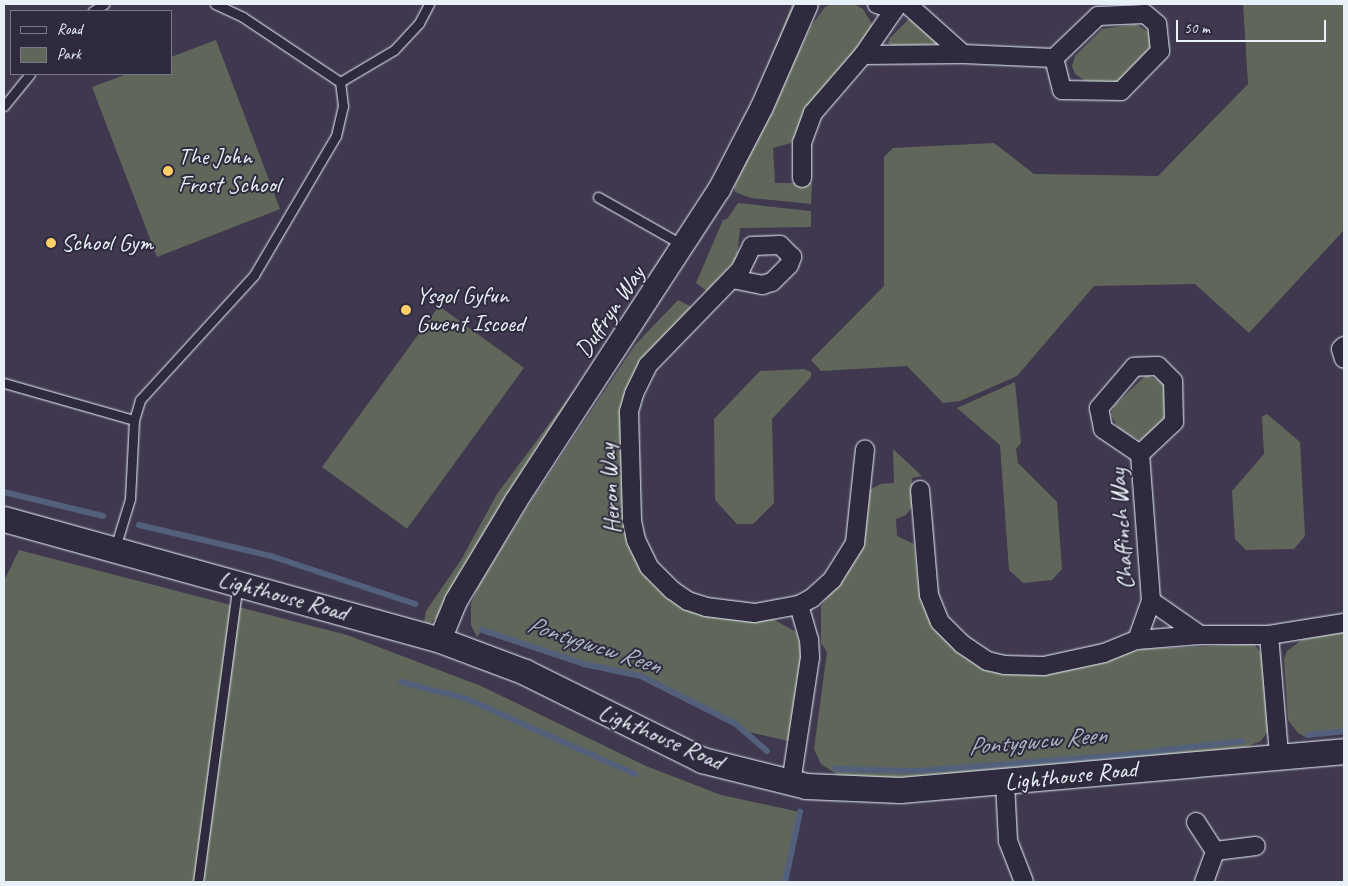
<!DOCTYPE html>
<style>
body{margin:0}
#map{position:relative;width:1348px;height:886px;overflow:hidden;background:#3f384e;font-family:Caveat,sans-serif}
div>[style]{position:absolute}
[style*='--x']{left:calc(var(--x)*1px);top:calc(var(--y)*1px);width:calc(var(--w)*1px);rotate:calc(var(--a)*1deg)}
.green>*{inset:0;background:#60675a;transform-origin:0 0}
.stream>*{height:6px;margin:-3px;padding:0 3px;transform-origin:3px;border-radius:3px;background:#52607b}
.roads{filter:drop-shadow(0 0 1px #e8f1f8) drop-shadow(0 0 1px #e8f1f8)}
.service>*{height:9px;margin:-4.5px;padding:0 4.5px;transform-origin:4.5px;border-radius:4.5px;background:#2f2a3d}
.minor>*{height:18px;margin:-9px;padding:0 9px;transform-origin:9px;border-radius:9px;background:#2f2a3d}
.tertiary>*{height:22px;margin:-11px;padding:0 11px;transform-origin:11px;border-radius:11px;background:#2f2a3d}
.secondary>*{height:25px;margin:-12.5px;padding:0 12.5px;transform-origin:12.5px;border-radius:12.5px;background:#2f2a3d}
.dots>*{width:14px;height:14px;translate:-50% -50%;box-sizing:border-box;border:2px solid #2f2a3d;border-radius:50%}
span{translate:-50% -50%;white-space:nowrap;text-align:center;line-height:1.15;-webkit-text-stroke:4px #2f2a3d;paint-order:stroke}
.poi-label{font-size:24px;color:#e8f1f8}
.left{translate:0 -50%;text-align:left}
.street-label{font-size:24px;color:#e8f1f8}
.water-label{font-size:25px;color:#acb7c6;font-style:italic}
.frame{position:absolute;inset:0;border:5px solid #e8f1f8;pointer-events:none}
.legend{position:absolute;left:10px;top:10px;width:162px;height:65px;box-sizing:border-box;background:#2f2a3d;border:1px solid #797a88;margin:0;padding:6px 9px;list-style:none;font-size:15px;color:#e8f1f8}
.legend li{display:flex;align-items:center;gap:10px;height:25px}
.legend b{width:25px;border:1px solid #797a88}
.scale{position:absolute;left:1176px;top:20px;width:150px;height:22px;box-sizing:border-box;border:2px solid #e8f1f8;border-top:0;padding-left:6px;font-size:15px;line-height:18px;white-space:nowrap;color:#e8f1f8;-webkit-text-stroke:4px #2f2a3d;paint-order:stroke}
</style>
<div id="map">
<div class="green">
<i style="clip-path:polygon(792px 4px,799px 4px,762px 80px)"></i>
<i style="clip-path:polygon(833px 4px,854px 4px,863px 9px,872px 24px,873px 32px,814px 98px,791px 143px,773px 148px,775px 183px,812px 183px,811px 204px,751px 198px,735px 192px,734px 187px,811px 26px,825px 7px)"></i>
<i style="clip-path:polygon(1243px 4px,1344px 4px,1344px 230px,1249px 333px,1195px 284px,1094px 286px,1017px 376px,960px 401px,943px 403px,907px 366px,821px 371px,811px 360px,884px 286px,884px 157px,893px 148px,994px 143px,1034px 174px,1158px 176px,1248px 84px)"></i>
<i style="clip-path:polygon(911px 17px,940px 42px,938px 44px,892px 46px,888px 43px,890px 38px)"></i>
<i style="clip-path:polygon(1136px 24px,1150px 33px,1153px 40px,1150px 51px,1120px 82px,1087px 82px,1075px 74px,1072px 66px,1075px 56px,1102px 29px)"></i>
<i style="clip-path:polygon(216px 40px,280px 209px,157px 257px,92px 87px,127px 74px,171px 74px,171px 57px)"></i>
<i style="clip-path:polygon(738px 203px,811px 211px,811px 227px,740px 228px,737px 258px,707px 291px,696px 283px,723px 220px,727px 219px)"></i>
<i style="clip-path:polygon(666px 249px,667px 257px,441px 613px,430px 624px,424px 621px,426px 611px,461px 560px,497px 494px,587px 373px)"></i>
<i style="clip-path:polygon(678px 300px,692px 307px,643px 360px,627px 391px,621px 445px,625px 530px,630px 550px,649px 581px,680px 607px,720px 619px,773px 619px,796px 632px,803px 656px,788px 741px,744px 731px,694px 700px,641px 676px,584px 664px,482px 630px,477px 637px,471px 625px,471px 604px,479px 585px,527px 507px,635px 345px)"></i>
<i style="left:439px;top:306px;width:105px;height:199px;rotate:36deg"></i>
<i style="clip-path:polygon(804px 369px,811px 372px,811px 377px,772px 419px,774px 503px,753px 524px,737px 524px,715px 500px,714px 419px,760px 371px)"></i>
<i style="clip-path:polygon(1146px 375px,1164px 382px,1167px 421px,1148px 440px,1141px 441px,1119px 429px,1111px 415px,1114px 406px)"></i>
<i style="clip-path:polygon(1015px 382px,1021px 443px,1016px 449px,1018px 463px,1057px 502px,1062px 569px,1052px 580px,1023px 583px,1009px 570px,1000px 445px,957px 408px)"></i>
<i style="clip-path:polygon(1267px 414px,1300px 442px,1305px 536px,1294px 549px,1246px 550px,1235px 539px,1232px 491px,1264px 454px,1262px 417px)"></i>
<i style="clip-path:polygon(893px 449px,922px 476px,912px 478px,914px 504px,906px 515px,896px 519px,897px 536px,914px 544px,919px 591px,926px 611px,956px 649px,1069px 668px,1144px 649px,1254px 644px,1267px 661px,1270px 719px,1268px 731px,1261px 741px,1246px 747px,918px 780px,841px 777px,821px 764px,814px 749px,827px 652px,821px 643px,821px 606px,858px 557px,864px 538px,870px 490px,880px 484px,894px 483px)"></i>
<i style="clip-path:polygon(19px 550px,347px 635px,481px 686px,646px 766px,721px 795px,800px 812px,785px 882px,4px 882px,4px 581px)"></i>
<i style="clip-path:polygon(1344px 632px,1344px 731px,1309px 735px,1307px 738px,1298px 733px,1288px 720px,1284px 659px,1287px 651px,1303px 639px)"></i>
</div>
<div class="stream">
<i style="--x:4;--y:492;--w:102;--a:13.6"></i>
<i style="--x:139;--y:525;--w:136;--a:13.2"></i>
<i style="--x:271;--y:556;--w:152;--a:18.4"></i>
<i style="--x:482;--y:630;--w:108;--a:18.4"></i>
<i style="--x:584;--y:664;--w:58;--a:11.9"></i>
<i style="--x:641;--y:676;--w:106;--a:26.8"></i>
<i style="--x:736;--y:724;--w:41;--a:41.1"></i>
<i style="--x:401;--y:682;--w:68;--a:14.4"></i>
<i style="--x:467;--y:699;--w:184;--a:24.1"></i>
<i style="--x:1308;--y:735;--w:36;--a:-6"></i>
<i style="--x:835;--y:769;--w:81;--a:1.4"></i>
<i style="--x:916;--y:771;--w:208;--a:-4.4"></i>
<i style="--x:1123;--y:755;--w:120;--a:-6.7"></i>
<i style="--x:785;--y:882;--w:72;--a:-77.9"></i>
</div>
<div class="roads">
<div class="service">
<i style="--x:93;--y:11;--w:13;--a:-32"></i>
<i style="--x:340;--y:82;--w:63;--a:-30.7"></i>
<i style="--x:394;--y:50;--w:37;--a:-47"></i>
<i style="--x:419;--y:23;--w:21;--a:-62"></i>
<i style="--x:4;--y:106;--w:41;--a:-50.9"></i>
<i style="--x:598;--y:197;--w:98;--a:29.5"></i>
<i style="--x:4;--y:383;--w:135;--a:15.9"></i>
<i style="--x:115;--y:548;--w:51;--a:-73"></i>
<i style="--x:130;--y:499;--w:79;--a:-87.1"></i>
<i style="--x:134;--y:420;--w:21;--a:-73"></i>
<i style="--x:140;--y:400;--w:169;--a:-47.6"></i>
<i style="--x:254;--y:275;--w:161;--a:-59.5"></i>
<i style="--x:336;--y:136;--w:31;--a:-77"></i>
<i style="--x:343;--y:106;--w:24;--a:-97"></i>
<i style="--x:340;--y:82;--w:117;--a:-146.2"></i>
<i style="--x:243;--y:17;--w:31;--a:-155"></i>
<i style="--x:198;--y:882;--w:301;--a:-82.4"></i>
</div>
<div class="minor">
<i style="--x:877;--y:4;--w:18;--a:19"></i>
<i style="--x:894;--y:10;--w:7;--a:-63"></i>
<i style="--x:907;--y:4;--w:75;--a:41.8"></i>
<i style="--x:863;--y:55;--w:100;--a:-0.6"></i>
<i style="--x:963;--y:54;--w:91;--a:2.5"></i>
<i style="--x:1054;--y:58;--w:33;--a:76"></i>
<i style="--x:1062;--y:90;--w:59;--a:1"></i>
<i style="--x:1121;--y:91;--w:56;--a:-45.7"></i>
<i style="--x:1160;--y:51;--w:27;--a:-96"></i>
<i style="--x:1157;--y:24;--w:16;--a:-140"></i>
<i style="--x:1145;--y:14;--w:47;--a:177.6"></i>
<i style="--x:1098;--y:16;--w:61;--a:136.3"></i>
<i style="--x:802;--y:178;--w:35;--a:-90"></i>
<i style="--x:802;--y:143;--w:32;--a:-70"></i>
<i style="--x:813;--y:113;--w:77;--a:-49.2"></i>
<i style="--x:863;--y:55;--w:55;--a:-55.4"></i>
<i style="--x:732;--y:279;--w:31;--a:11"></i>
<i style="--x:762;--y:285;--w:10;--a:-17"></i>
<i style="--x:772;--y:282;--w:24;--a:-45"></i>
<i style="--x:789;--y:265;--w:9;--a:-69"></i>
<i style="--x:792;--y:257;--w:17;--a:-135"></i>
<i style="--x:780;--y:245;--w:28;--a:178"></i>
<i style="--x:752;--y:246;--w:25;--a:116"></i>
<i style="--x:741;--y:269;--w:134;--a:134.1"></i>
<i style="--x:648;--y:365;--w:32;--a:116"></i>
<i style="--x:634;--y:394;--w:19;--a:106"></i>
<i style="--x:629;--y:412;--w:109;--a:88.4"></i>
<i style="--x:632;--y:521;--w:19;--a:78"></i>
<i style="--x:636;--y:540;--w:30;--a:64"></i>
<i style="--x:649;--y:567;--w:33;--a:45"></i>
<i style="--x:672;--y:590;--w:19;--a:35"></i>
<i style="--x:688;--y:601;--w:19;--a:18"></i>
<i style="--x:706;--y:607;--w:49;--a:7"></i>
<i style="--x:755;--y:613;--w:45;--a:-10.3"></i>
<i style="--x:1344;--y:346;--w:4;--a:135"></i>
<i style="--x:1341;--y:349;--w:10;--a:73"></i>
<i style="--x:1140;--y:454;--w:47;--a:-43.3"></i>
<i style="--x:1174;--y:422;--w:41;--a:-91.4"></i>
<i style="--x:1173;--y:381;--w:21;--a:-135"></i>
<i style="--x:1158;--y:366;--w:24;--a:178"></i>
<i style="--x:1134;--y:367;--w:54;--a:130.5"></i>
<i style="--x:1099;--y:408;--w:21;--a:79"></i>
<i style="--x:1103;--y:429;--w:45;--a:34"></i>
<i style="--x:1140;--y:454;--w:147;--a:85.7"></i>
<i style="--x:1151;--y:601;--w:60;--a:34.8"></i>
<i style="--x:920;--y:490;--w:105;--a:85.1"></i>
<i style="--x:929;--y:595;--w:29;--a:68"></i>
<i style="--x:940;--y:622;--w:31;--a:45"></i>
<i style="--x:962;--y:644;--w:30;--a:34"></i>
<i style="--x:987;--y:661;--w:17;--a:13"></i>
<i style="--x:1004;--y:665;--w:40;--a:1.4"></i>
<i style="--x:1044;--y:666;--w:61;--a:-12.2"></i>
<i style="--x:1104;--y:653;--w:35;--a:-22"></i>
<i style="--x:1137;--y:640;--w:63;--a:-4.5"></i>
<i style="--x:1200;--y:635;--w:69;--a:0"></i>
<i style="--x:1269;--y:635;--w:120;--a:85.2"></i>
<i style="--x:1269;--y:635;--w:76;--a:-9.1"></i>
<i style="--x:1137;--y:640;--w:41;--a:-70.3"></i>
<i style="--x:791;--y:783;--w:127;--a:-81.4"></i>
<i style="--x:810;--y:657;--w:17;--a:-93"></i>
<i style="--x:809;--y:640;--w:36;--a:-106"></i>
<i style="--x:799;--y:605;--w:15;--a:-28"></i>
<i style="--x:812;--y:598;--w:27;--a:-42"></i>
<i style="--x:832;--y:580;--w:44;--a:-58.1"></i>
<i style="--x:855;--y:543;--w:94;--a:-83.9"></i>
<i style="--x:1005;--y:783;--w:58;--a:87"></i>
<i style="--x:1008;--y:841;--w:44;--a:68.7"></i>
<i style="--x:1196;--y:822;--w:35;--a:57"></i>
<i style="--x:1204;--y:882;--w:33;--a:-70"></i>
<i style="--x:1215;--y:851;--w:41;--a:-7"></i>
</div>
<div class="tertiary">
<i style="--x:440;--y:640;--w:42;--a:-67.7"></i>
<i style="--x:456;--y:601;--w:117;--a:-59"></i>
<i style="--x:516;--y:501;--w:371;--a:-56.9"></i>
<i style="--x:719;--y:190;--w:93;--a:-62.6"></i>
<i style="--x:762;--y:107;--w:112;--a:-66.4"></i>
</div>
<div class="secondary">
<i style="--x:4;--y:519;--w:452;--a:15.5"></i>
<i style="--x:440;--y:640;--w:91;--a:20.6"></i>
<i style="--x:525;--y:672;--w:198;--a:26.4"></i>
<i style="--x:702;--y:760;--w:107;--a:14"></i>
<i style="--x:806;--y:786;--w:94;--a:2.4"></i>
<i style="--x:900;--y:790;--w:446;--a:-5"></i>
</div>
</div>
<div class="dots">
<i style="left:168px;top:171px;background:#ffd166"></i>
<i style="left:51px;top:243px;background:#ffd166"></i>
<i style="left:406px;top:310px;background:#ffd166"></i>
</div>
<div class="poi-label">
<span class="left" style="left:178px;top:171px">The John<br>Frost School</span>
<span class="left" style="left:61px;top:243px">School Gym</span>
<span class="left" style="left:416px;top:310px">Ysgol Gyfun<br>Gwent Iscoed</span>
</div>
<div class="street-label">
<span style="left:610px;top:312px;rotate:-56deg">Duffryn Way</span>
<span style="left:610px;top:489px;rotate:-94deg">Heron Way</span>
<span style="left:1122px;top:529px;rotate:-94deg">Chaffinch Way</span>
<span style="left:283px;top:596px;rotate:15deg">Lighthouse Road</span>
<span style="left:661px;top:737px;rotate:23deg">Lighthouse Road</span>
<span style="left:1071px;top:776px;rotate:-6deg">Lighthouse Road</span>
</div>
<div class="water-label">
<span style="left:594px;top:645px;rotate:18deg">Pontygwcw Reen</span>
<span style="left:1037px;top:741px;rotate:-5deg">Pontygwcw Reen</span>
</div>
<div class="frame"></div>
<ul class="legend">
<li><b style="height:6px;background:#2f2a3d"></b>Road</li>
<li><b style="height:14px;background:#60675a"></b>Park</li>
</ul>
<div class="scale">50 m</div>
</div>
